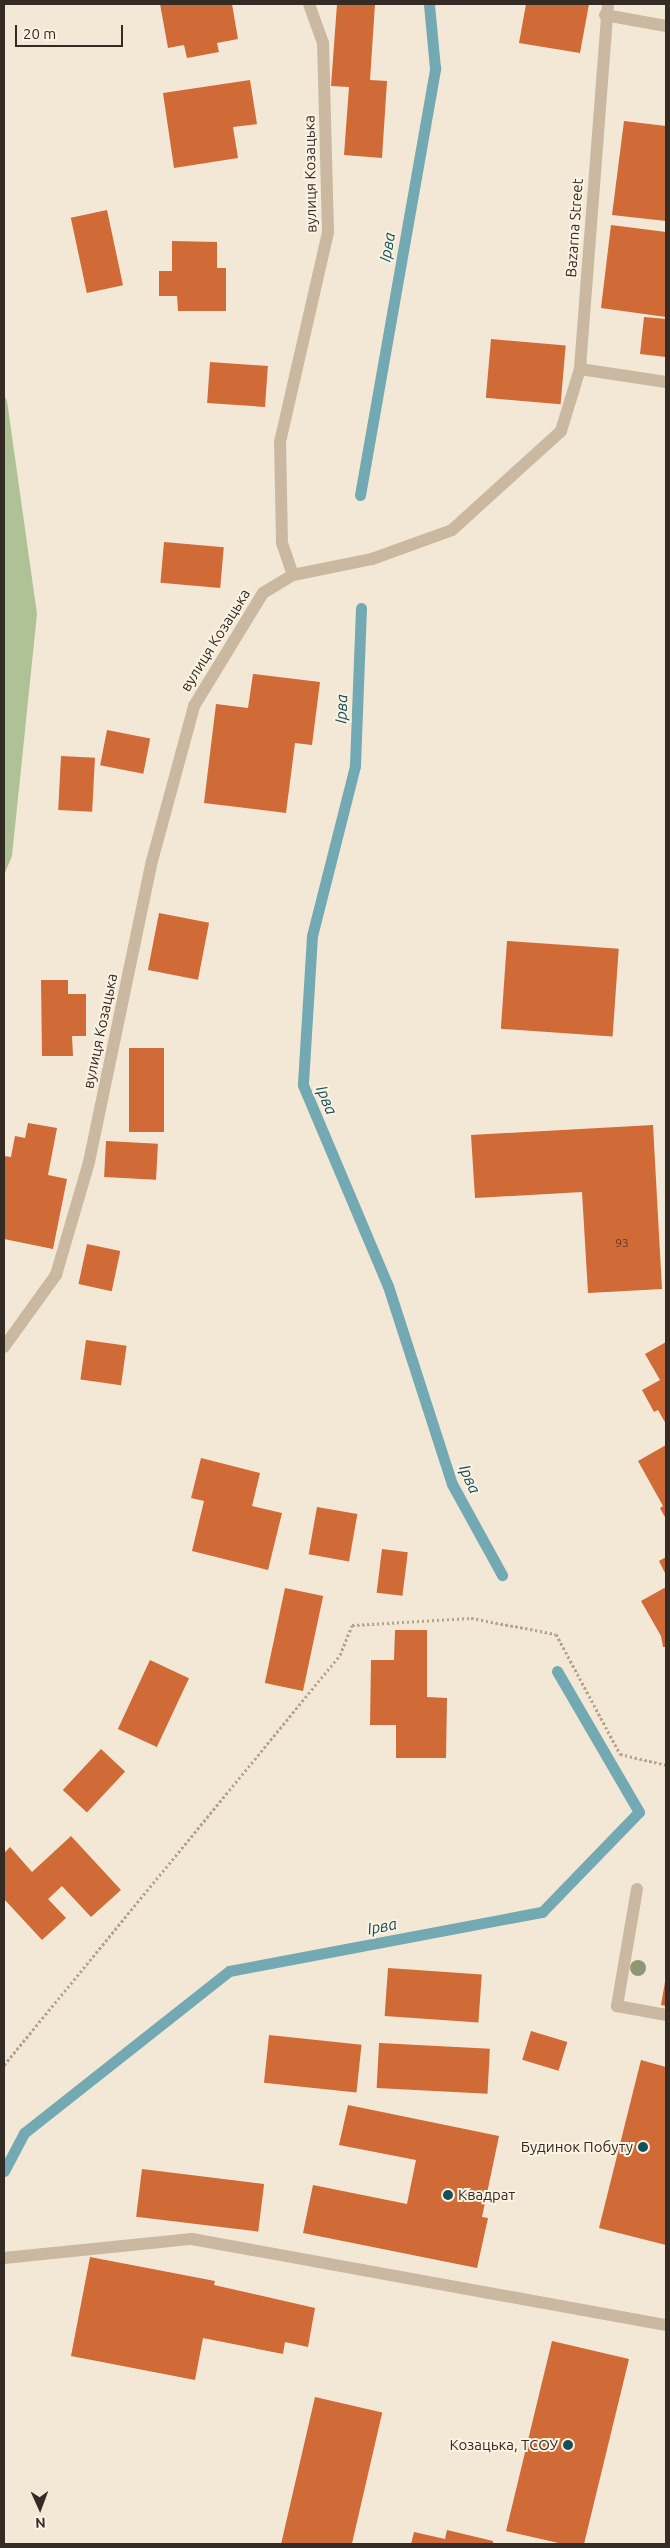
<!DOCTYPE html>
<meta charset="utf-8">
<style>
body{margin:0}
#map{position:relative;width:670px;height:2548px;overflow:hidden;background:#f3e8d6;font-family:Ubuntu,sans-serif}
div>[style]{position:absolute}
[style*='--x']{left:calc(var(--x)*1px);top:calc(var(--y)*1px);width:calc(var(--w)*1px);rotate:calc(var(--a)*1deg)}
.green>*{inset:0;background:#afc295}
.stream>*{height:11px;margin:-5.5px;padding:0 5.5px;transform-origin:5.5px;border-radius:5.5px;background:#73a9b2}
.building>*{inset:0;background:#d06a36;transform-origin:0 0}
.path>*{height:3px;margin-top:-1.5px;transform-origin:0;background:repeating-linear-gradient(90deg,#b7a28b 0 2.5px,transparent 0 5px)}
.service>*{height:12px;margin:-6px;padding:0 6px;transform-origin:6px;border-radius:6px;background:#cbb8a1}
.minor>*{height:12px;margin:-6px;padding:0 6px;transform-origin:6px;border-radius:6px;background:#cbb8a1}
.trees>*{width:16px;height:16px;margin:-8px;border-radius:50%;background:#919775}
.dots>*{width:14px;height:14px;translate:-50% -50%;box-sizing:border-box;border:2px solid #faf2e2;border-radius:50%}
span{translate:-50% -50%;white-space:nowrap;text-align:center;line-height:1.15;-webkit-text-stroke:4px #faf2e2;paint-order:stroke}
.number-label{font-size:12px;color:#5c3b29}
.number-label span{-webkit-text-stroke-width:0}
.street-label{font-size:15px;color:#352b25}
.poi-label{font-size:15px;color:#352b25}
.right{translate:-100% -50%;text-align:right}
.left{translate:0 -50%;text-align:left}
.water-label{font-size:16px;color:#174f59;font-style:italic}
.frame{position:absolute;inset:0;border:5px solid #352b25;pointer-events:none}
.north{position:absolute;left:15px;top:2483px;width:50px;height:50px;-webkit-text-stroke:4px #faf2e2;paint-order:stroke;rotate:178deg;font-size:14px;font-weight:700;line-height:20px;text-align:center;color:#352b25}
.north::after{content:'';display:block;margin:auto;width:18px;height:22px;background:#352b25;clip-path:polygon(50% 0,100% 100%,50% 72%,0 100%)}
.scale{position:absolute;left:15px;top:25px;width:108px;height:22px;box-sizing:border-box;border:2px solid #352b25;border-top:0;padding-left:6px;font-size:15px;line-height:18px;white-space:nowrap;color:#352b25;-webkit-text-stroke:4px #faf2e2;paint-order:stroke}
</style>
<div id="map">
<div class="green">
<i style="clip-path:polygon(4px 395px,7px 401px,37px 614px,12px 856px,4px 875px)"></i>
</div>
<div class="stream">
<i style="--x:360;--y:495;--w:434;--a:-80"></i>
<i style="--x:435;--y:68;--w:64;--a:-95.4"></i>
<i style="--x:361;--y:608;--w:158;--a:92.2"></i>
<i style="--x:355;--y:766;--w:175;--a:104.2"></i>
<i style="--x:312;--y:936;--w:149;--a:93.5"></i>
<i style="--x:303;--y:1085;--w:218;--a:67.1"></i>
<i style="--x:388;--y:1286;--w:208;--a:72.1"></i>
<i style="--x:452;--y:1484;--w:104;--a:61.2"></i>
<i style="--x:4;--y:2171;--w:43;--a:-62.2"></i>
<i style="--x:24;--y:2133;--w:261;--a:-38.3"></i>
<i style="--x:229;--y:1971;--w:319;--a:-10.7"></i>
<i style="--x:542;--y:1912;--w:139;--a:-45.9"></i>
<i style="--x:639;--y:1812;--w:163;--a:-120.2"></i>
</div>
<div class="building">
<i style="clip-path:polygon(160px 4px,232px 4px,238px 39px,217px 43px,219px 52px,187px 58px,184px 45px,168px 48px)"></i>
<i style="clip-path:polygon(337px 4px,375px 4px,370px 80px,387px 81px,382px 158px,344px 155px,349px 87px,331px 86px)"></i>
<i style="clip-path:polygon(526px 4px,589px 4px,580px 53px,519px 43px)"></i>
<i style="clip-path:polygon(250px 80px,257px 124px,233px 127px,238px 158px,174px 168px,163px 93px)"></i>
<i style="clip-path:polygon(624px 121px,666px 126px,666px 221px,612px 215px)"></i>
<i style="left:107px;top:210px;width:77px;height:37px;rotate:78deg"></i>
<i style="clip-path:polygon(611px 225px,666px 232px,666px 317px,601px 308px)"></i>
<i style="clip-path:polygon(172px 241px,217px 242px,217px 268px,226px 268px,226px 311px,178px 311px,177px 296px,159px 296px,159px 271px,172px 271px)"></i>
<i style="clip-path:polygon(644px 317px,666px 319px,666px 357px,640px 354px)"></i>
<i style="left:491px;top:339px;width:75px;height:59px;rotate:5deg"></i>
<i style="left:210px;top:362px;width:58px;height:41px;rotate:4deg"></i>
<i style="left:164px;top:542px;width:60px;height:41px;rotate:5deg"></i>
<i style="clip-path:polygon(253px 674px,320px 682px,312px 745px,295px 743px,286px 813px,204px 803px,216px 704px,248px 708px)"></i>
<i style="left:107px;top:730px;width:44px;height:36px;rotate:11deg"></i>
<i style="left:61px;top:756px;width:34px;height:54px;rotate:3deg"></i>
<i style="left:159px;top:913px;width:51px;height:58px;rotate:11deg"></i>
<i style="left:507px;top:941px;width:112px;height:88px;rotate:4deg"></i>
<i style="clip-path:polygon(41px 980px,68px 980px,68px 994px,86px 994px,86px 1036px,72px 1036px,73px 1056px,42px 1056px)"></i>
<i style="left:129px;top:1048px;width:35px;height:84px"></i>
<i style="clip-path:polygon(28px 1123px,57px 1128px,48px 1175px,67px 1179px,53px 1249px,4px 1239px,4px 1156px,11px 1157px,15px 1136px,25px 1138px)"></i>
<i style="clip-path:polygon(653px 1125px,662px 1289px,588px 1293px,582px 1192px,475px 1198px,471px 1135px)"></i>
<i style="left:106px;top:1141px;width:52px;height:36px;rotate:3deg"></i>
<i style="left:87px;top:1244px;width:34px;height:41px;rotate:12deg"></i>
<i style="left:86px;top:1340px;width:41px;height:40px;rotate:8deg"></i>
<i style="clip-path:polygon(666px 1342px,666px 1424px,658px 1410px,654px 1412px,642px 1390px,660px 1380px,645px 1354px)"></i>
<i style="clip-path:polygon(666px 1445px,666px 1519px,660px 1508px,663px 1506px,638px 1461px)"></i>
<i style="clip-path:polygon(201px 1458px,260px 1473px,252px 1506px,282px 1513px,268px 1570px,192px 1551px,204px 1501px,191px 1498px)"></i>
<i style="left:317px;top:1507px;width:41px;height:48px;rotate:10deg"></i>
<i style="left:382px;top:1549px;width:26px;height:44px;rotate:7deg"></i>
<i style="clip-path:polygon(666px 1557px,666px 1575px,659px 1561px)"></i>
<i style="clip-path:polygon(666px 1587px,666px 1647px,663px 1647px,661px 1636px,641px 1601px)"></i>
<i style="left:285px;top:1588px;width:39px;height:97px;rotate:12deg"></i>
<i style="clip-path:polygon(395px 1630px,427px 1630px,427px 1697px,447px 1698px,446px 1758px,396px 1758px,396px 1725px,370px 1725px,371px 1660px,394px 1660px)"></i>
<i style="left:150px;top:1660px;width:43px;height:76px;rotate:25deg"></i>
<i style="left:101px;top:1749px;width:33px;height:56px;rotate:43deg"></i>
<i style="clip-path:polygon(71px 1836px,121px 1890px,91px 1917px,62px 1886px,48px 1899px,66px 1918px,42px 1940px,4px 1899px,4px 1853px,10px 1847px,32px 1872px)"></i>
<i style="left:388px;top:1968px;width:94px;height:48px;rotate:4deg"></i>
<i style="clip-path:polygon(665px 1982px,666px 1982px,666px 2006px,661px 2005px)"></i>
<i style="left:531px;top:2031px;width:38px;height:30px;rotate:17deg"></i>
<i style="left:269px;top:2035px;width:93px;height:48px;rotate:6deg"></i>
<i style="left:379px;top:2043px;width:111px;height:45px;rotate:3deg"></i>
<i style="clip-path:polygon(641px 2060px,666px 2067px,666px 2245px,599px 2228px)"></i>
<i style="clip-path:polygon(348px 2105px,499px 2136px,482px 2217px,488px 2218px,477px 2268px,303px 2233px,313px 2185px,407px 2204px,416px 2160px,339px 2145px)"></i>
<i style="left:142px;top:2169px;width:123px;height:48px;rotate:7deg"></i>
<i style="clip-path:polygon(90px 2257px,215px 2281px,214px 2285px,315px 2308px,308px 2347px,285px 2342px,283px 2354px,203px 2338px,195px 2380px,71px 2356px)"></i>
<i style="clip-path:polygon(552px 2341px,629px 2359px,584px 2544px,563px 2544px,506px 2531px)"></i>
<i style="left:315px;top:2397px;width:69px;height:151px;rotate:13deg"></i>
<i style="clip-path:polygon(447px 2530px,493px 2541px,493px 2544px,411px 2544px,414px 2532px,445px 2539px)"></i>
</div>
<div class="path">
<i style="--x:4;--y:2065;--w:530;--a:-50.66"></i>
<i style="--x:340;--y:1655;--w:32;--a:-68"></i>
<i style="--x:352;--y:1625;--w:119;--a:-3.4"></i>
<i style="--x:471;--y:1618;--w:86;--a:10.7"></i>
<i style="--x:556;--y:1634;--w:136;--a:61.9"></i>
<i style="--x:620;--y:1754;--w:47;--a:13.4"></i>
</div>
<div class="service">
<i style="--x:293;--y:575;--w:81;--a:-11.4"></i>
<i style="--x:372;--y:559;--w:85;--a:-19.9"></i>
<i style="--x:452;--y:530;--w:147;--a:-42.2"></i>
<i style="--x:561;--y:431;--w:65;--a:-73"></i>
<i style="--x:637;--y:1889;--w:119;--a:99.7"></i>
<i style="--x:617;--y:2006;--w:50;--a:10.4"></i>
</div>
<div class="minor">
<i style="--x:608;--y:4;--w:366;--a:94.4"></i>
<i style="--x:580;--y:369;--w:87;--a:8.6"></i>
<i style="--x:605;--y:15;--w:62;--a:10.2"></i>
<i style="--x:4;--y:1347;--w:89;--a:-54.2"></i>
<i style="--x:56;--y:1275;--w:118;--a:-73.7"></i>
<i style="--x:89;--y:1162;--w:308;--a:-78.2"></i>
<i style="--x:152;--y:861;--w:161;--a:-74.8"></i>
<i style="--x:194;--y:706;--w:132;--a:-58.6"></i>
<i style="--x:263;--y:593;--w:35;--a:-31"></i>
<i style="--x:293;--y:575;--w:34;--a:-109"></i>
<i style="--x:282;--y:543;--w:101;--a:-91.1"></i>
<i style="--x:280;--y:442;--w:215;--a:-77.1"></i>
<i style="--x:328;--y:232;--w:189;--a:-91.5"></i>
<i style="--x:323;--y:43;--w:41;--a:-109.7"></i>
<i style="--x:4;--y:2258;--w:189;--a:-5.8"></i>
<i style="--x:192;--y:2239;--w:482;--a:10.3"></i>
</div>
<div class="trees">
<i style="left:638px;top:1968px"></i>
</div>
<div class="dots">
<i style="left:643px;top:2147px;background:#174f59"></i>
<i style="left:448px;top:2195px;background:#174f59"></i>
<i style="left:568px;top:2445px;background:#174f59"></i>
</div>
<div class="number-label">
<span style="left:622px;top:1243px">93</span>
</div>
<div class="street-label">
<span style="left:310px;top:174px;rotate:-91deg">вулиця Козацька</span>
<span style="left:574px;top:228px;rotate:-86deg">Bazarna Street</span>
<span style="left:215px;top:640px;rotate:-58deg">вулиця Козацька</span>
<span style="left:100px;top:1031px;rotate:-78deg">вулиця Козацька</span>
</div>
<div class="poi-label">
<span class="right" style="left:633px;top:2147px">Будинок Побуту</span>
<span class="left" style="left:458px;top:2195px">Квадрат</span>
<span class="right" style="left:558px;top:2445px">Козацька, ТСОУ</span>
</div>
<div class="water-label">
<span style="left:387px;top:247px;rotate:-80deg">Ірва</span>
<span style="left:341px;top:709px;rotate:-88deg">Ірва</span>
<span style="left:327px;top:1100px;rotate:67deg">Ірва</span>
<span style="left:470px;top:1479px;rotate:66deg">Ірва</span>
<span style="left:382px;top:1926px;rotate:-11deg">Ірва</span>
</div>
<div class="frame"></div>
<div class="north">N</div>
<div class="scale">20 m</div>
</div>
